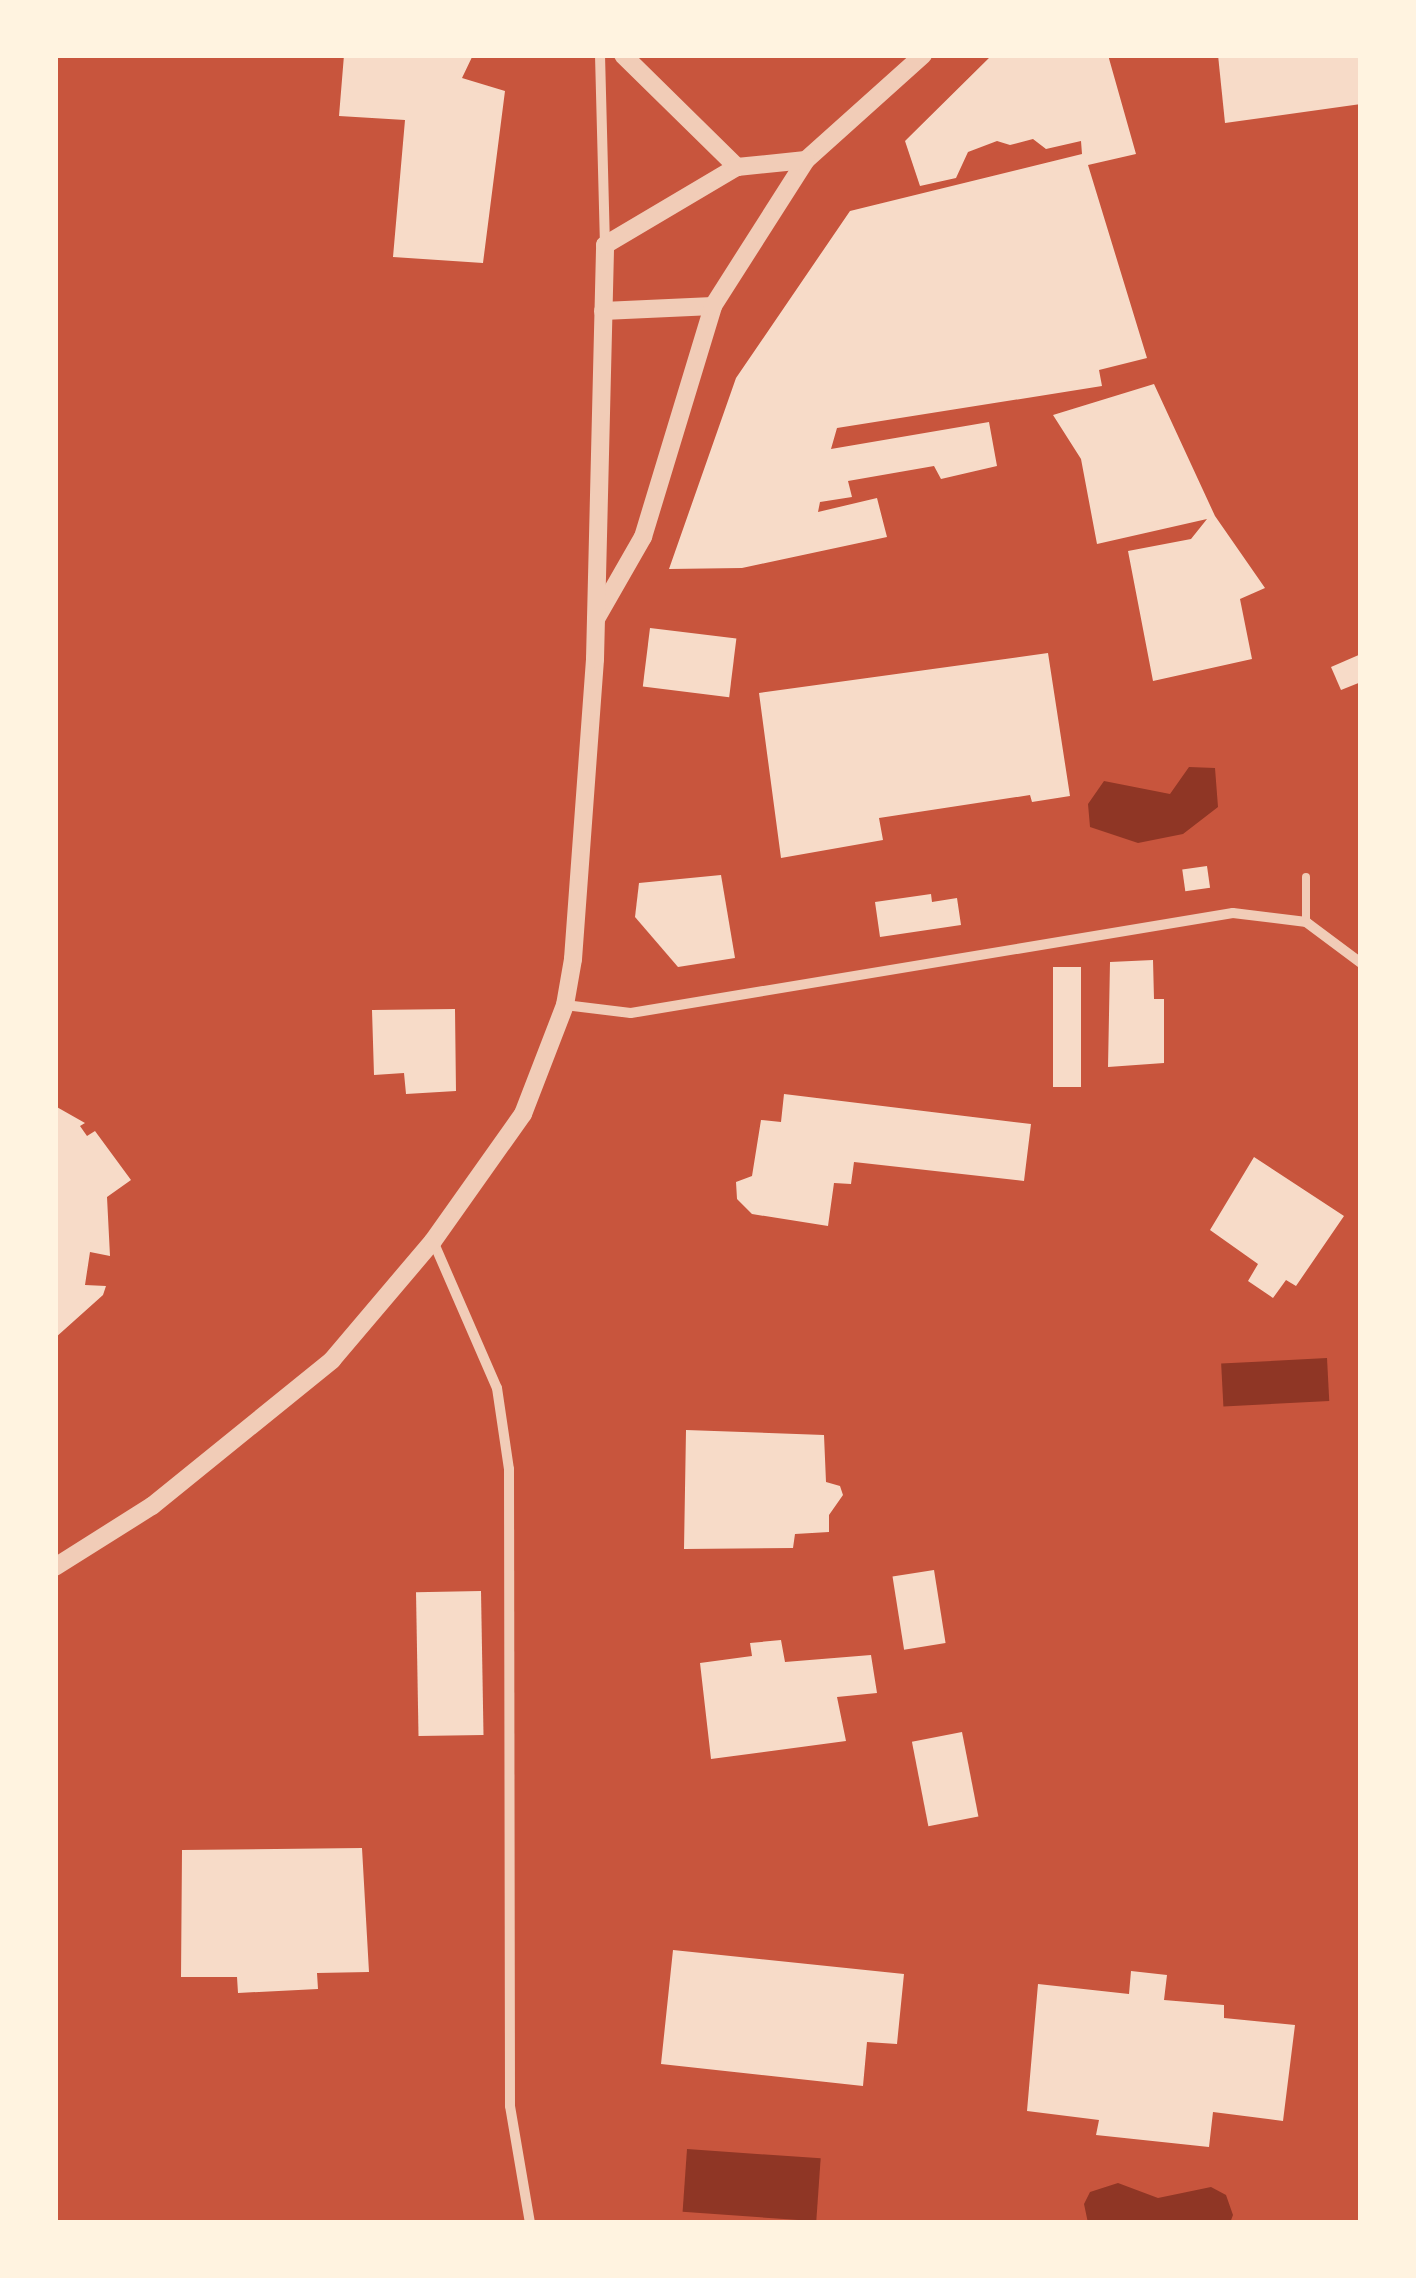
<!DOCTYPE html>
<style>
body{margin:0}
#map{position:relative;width:1416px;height:2278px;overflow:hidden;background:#c8553d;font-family:Bitter,serif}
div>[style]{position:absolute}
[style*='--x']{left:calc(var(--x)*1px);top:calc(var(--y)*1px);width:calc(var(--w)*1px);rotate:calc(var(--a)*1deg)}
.water>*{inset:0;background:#8f3625;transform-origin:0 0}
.building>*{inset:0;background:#f7dbc8;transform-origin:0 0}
.service>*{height:8px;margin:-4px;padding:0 4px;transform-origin:4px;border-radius:4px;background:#f1ccb7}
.minor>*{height:10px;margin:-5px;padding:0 5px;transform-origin:5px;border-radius:5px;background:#f1ccb7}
.tertiary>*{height:18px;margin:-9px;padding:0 9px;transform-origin:9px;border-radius:9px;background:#f1ccb7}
span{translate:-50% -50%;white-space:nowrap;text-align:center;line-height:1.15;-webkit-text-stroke:8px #fff3e0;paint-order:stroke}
.frame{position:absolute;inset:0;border:58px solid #fff3e0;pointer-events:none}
</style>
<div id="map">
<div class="water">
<i style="clip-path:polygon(1189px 767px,1215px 768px,1218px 807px,1183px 834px,1138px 843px,1090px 827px,1088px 804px,1104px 781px,1170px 794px)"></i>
<i style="left:1327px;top:1358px;width:43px;height:106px;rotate:87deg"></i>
<i style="left:687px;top:2149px;width:134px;height:63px;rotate:4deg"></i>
<i style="clip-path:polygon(1118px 2183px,1158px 2198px,1211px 2187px,1226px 2195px,1233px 2215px,1230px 2223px,1088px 2223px,1084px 2204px,1090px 2192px)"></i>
</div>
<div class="building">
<i style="clip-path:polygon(344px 55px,473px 55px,462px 78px,505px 91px,483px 263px,393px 257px,405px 120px,339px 116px)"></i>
<i style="clip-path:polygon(992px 55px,1108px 55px,1136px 154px,1088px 165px,1147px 358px,1099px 370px,1102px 386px,837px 428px,831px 449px,989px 422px,997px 466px,941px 479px,934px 466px,848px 481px,852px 497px,820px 502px,818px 512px,877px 498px,887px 537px,742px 568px,669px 569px,736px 378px,850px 211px,1082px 154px,1081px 141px,1046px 149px,1033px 139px,1010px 145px,997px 141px,968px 152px,956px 178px,920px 186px,905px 141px)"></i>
<i style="clip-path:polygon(1218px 55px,1361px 55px,1361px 104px,1225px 123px)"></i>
<i style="clip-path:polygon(1154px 384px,1215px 516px,1265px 588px,1240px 599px,1252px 659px,1153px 681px,1128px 551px,1191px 539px,1207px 519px,1097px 544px,1081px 459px,1053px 415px)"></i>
<i style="left:650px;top:628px;width:87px;height:59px;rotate:7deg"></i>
<i style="clip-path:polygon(1048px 653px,1070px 796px,1032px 802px,1030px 795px,879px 818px,883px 840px,781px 858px,759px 693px)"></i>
<i style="clip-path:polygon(1361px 654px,1361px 682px,1341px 690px,1331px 667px)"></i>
<i style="left:1207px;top:866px;width:22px;height:25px;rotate:82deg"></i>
<i style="clip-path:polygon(721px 875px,735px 958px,678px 967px,635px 917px,639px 883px)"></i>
<i style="clip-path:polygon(931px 894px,932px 902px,957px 898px,961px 925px,880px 937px,875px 902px)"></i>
<i style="clip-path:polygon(1153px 960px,1154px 999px,1164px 999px,1164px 1063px,1108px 1067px,1110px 962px)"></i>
<i style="left:1081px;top:967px;width:120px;height:28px;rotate:90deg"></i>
<i style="clip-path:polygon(455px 1009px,456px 1091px,406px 1094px,404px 1073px,374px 1075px,372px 1010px)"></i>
<i style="clip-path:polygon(784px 1094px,1031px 1124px,1024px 1181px,854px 1162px,851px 1184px,834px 1183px,828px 1226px,752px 1214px,737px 1199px,736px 1182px,752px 1176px,761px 1120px,781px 1122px)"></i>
<i style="clip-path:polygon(55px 1106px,85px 1123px,80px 1126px,87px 1136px,95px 1131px,131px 1180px,107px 1197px,110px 1256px,90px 1252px,85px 1285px,106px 1286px,103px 1295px,55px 1338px)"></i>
<i style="clip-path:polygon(1254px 1157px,1344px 1216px,1296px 1286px,1286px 1280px,1273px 1298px,1248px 1281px,1258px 1264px,1210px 1230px)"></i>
<i style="clip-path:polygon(686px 1430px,824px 1435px,826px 1482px,840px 1486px,843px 1495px,829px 1515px,829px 1532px,795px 1534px,793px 1548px,684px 1549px)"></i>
<i style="left:934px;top:1570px;width:74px;height:42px;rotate:81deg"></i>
<i style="left:481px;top:1591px;width:144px;height:65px;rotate:89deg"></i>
<i style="clip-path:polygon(781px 1640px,785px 1662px,871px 1655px,877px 1693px,837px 1697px,846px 1741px,711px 1759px,700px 1663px,752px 1656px,750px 1643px)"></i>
<i style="left:962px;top:1732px;width:86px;height:51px;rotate:79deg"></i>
<i style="clip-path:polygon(362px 1848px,369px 1972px,317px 1973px,318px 1989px,238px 1993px,237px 1977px,181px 1977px,182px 1850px)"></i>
<i style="clip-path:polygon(673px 1950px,904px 1974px,897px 2044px,867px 2042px,863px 2086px,661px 2064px)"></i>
<i style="clip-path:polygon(1131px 1971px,1167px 1975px,1164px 2000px,1224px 2005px,1224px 2018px,1295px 2025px,1283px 2121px,1213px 2112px,1209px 2147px,1096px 2135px,1099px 2120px,1027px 2111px,1038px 1984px,1129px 1994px)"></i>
</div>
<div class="service">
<i style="--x:1306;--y:877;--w:45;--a:90"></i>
</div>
<div class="minor">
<i style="--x:600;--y:55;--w:190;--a:88.5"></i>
<i style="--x:565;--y:1005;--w:66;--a:6.9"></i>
<i style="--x:631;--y:1013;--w:610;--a:-9.43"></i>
<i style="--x:1233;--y:913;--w:74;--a:7"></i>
<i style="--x:1306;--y:922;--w:69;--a:36.7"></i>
<i style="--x:433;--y:1241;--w:160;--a:66.5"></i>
<i style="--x:497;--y:1388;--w:82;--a:81.6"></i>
<i style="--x:509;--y:1469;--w:637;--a:89.91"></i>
<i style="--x:510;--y:2106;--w:119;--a:80.3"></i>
</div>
<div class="tertiary">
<i style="--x:623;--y:55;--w:160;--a:44.5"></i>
<i style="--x:603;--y:311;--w:110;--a:-2.6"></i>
<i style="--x:596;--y:619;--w:95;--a:-60.2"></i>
<i style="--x:643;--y:537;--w:241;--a:-73.1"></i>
<i style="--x:713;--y:306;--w:173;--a:-57.5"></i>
<i style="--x:806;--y:160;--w:157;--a:-41.9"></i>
<i style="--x:55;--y:1567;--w:115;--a:-32.2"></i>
<i style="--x:152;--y:1506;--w:232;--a:-39"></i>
<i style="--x:332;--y:1360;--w:156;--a:-49.7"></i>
<i style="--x:433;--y:1241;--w:156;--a:-54.7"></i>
<i style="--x:523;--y:1114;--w:117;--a:-68.9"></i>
<i style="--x:565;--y:1005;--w:47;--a:-80.1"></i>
<i style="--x:573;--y:959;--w:301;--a:-85.8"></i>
<i style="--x:595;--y:659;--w:414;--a:-88.6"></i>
<i style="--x:605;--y:245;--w:153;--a:-30.6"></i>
<i style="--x:737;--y:167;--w:69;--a:-5.8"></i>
</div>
<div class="frame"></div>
</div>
